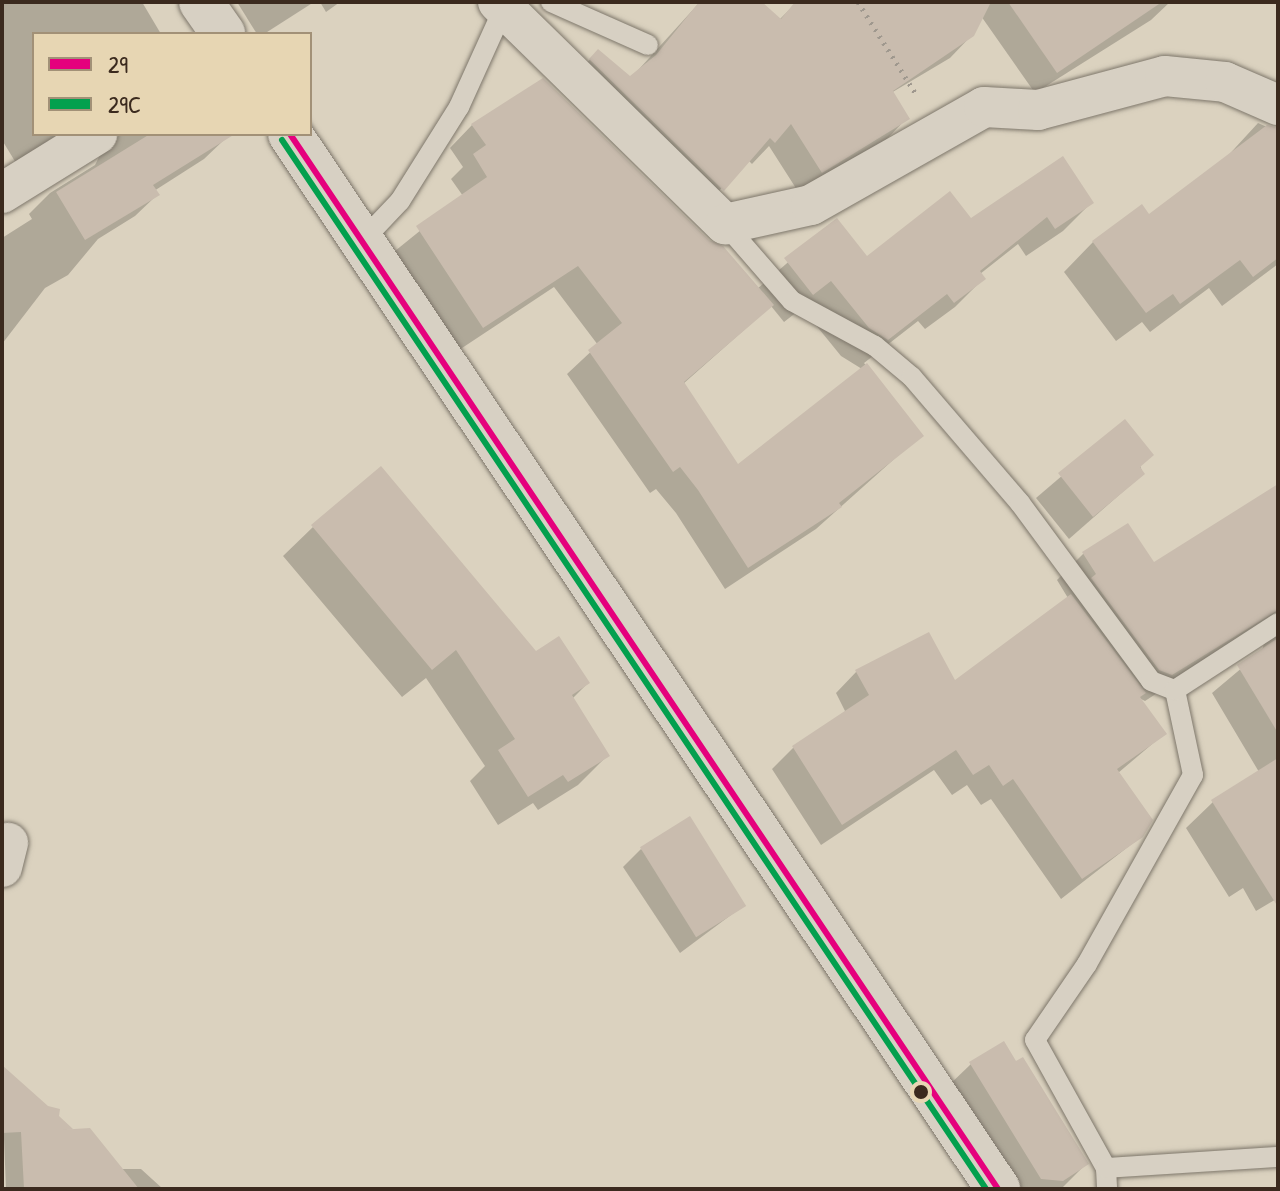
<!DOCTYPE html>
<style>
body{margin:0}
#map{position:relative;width:1280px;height:1191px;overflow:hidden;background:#dbd2bf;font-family:"Patrick Hand",sans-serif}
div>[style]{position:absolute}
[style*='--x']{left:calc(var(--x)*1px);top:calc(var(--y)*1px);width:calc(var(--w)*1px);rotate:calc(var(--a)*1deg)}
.shadow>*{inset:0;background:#0003}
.building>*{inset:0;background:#c9bcae;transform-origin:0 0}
.path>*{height:5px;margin-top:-2.5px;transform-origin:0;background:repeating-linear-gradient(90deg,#9f988e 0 2px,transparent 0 8px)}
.roads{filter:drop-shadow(0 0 2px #7e776b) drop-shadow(0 0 2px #7e776b)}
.service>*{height:20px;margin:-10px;padding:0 10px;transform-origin:10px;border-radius:10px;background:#d7d0c3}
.minor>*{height:40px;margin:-20px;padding:0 20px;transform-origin:20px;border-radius:20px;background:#d7d0c3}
.tertiary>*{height:44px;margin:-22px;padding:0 22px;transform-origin:22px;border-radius:22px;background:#d7d0c3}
.bus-1>*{height:6px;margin:-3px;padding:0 3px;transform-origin:3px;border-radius:3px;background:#e5007d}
.bus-2>*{height:6px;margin:-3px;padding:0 3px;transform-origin:3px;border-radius:3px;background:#03a04e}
.dots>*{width:22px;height:22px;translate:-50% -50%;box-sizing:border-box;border:4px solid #e7d6b3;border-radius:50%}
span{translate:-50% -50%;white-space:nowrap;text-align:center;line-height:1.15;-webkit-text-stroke:6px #e7d6b3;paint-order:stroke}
.frame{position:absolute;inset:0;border:4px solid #3b2a1e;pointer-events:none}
.legend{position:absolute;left:32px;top:32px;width:280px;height:104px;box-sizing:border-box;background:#e7d6b3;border:2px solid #a29177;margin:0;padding:10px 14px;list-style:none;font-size:24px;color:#3b2a1e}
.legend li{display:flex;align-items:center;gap:16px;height:40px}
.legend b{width:40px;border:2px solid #a29177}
</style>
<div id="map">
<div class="shadow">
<i style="clip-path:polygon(2px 2px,142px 2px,161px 34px,34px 34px,34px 134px,70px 134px,16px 163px,2px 140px)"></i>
<i style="clip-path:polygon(237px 2px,314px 2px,264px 34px,257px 34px)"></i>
<i style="clip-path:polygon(320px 2px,340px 2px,326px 12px)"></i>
<i style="clip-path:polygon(700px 2px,757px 2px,779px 20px,797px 2px,1170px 2px,1151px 20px,1035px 93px,981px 16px,972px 35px,950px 58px,891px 93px,907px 118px,885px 141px,799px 193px,769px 146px,752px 164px,748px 160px,700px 211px,576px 74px,598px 51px,630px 79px)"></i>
<i style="clip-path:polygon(1258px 123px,1278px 132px,1278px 264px,1222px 306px,1209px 288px,1150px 332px,1142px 322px,1116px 341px,1064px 272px,1093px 242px,1148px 217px,1224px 160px)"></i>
<i style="clip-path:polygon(evenodd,472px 125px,757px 289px,837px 220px,867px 259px,971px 221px,1091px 203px,1063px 231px,1026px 256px,1018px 244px,980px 274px,983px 279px,955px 307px,925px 329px,918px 321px,864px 363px,921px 435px,816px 529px,725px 589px,676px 513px,656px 489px,650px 493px,567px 374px,598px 345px,554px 287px,459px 350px,395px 251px,463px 196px,451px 179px,463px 167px,450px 148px,472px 125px,771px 306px,784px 322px,802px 308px,841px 356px,862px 369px,738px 467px,683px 384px,771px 306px)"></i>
<i style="clip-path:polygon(79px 134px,226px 138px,204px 159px,154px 191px,157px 195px,135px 216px,98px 239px,68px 275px,45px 288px,2px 344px,2px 238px,32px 219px,29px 214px,50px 193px,95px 165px,99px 157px,95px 143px)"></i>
<i style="clip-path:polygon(1125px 422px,1143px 474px,1069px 539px,1036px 498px)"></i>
<i style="clip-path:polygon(1278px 485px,1278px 898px,1256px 911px,1243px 888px,1229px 897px,1186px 828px,1213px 802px,1259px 772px,1212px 693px,1262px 651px,1264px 643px,1244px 637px,1145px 701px,1139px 698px,1164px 734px,1118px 773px,1142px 836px,1061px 899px,991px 799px,981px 805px,967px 785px,952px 795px,934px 770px,821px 845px,772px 769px,793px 748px,846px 713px,836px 693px,857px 671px,954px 684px,1068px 598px,1057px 580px,1083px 554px,1127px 525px,1153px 565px)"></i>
<i style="clip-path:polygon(313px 527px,588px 683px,572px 699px,608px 755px,578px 785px,538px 810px,533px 803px,498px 825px,470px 781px,485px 766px,426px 678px,402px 697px,283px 556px)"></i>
<i style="clip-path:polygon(641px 849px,743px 906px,680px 953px,623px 867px)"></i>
<i style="clip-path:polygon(971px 1064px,1086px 1164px,1063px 1187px,1010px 1189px,947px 1087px)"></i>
<i style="clip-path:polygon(2px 1089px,57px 1117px,68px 1131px,120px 1169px,141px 1169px,163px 1189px,6px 1189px)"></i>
</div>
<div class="building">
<i style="clip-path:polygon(699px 2px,762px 2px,781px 19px,795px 2px,991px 2px,974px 36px,893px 91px,910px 119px,822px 173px,791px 124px,775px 143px,770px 138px,724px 191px,589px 59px,598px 49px,630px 76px,656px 55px)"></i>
<i style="clip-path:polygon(1008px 2px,1162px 2px,1057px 73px)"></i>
<i style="clip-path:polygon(543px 78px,709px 240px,723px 246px,774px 305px,684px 382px,738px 464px,867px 363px,924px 436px,839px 503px,842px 507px,748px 568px,698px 490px,680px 467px,673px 472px,588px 350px,622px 323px,578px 266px,483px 328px,416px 226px,487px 177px,473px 154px,486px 145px,471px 124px)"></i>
<i style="clip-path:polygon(1267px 125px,1278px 128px,1278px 258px,1253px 277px,1240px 260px,1180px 304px,1173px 294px,1146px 313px,1092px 241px,1142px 204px,1149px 214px)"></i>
<i style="clip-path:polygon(150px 134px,235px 134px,153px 185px,160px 195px,85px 240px,56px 192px)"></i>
<i style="clip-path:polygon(1063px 156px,1094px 203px,1055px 229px,1047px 217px,980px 271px,986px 279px,954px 303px,947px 294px,888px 340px,869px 328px,831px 281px,813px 295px,784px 258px,837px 218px,867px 256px,950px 191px,971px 218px)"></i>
<i style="clip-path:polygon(1125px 419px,1154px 455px,1140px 467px,1145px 474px,1093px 517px,1058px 473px)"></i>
<i style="clip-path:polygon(381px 466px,536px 651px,559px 636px,590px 683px,572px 695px,610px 756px,568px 782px,563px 775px,528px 797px,498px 750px,515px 739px,456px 650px,432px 670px,311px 525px)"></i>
<i style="clip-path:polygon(1278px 484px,1278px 610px,1172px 675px,1159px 670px,1091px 578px,1096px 574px,1082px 552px,1128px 523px,1154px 562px)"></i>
<i style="clip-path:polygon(1071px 594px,1146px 693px,1140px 697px,1167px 734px,1117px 769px,1153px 820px,1143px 837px,1082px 879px,1013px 779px,1003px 786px,989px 765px,973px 775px,956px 750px,842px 825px,792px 746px,869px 695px,855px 670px,929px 632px,955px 680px)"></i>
<i style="clip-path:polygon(1278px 638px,1278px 733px,1237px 665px)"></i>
<i style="clip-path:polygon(1278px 758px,1278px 907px,1211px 800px)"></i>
<i style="left:690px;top:816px;width:106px;height:59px;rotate:58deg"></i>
<i style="clip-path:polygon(1004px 1041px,1016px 1061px,1023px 1057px,1089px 1164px,1063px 1181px,1041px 1179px,969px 1062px)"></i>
<i style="clip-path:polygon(2px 1065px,48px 1106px,60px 1109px,59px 1116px,73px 1129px,59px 1130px,90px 1128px,139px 1189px,24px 1189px,21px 1132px,2px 1133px)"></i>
</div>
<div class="path">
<i style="--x:858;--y:2;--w:109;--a:57.8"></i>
</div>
<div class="roads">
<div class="service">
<i style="--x:551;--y:2;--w:106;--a:23.9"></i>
<i style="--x:725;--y:224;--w:102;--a:49"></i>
<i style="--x:792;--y:301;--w:94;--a:28.5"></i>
<i style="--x:875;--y:346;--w:48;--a:40"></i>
<i style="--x:912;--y:377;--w:166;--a:49.4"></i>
<i style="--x:1020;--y:503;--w:221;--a:53.6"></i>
<i style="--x:1151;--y:681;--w:26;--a:21"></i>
<i style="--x:1175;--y:690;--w:87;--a:78"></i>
<i style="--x:1193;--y:775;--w:217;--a:119.3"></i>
<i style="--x:1087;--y:964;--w:92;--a:124.4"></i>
<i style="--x:1035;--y:1040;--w:146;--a:61"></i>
<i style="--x:1106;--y:1168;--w:21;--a:87"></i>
<i style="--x:362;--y:241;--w:55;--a:-46.5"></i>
<i style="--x:400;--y:201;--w:111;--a:-57.9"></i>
<i style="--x:459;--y:107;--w:109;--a:-65.6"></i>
<i style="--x:1175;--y:690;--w:123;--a:-33"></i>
<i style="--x:1106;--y:1168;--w:172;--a:-3.7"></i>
</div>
<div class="minor">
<i style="--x:498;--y:2;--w:318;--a:44.4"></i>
<i style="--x:725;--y:224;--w:88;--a:-12.5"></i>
<i style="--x:811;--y:205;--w:199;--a:-29.5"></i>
<i style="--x:984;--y:107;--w:54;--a:3.2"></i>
<i style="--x:1038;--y:110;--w:131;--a:-15"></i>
<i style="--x:1165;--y:76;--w:60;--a:5.7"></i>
<i style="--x:1225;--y:82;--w:58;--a:23.5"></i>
<i style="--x:2;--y:193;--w:112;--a:-31.8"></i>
<i style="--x:2;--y:867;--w:25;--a:-76"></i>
</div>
<div class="tertiary">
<i style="--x:201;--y:2;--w:39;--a:55"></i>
<i style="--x:290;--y:134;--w:1271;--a:56.13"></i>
</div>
</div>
<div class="bus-1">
<i style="--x:290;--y:134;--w:1271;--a:56.13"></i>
</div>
<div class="bus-2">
<i style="--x:282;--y:140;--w:1263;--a:56.13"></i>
</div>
<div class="dots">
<i style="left:921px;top:1092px;background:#3b2a1e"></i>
</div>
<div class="frame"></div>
<ul class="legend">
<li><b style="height:10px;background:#e5007d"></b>29</li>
<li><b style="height:10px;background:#03a04e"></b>29C</li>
</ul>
</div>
